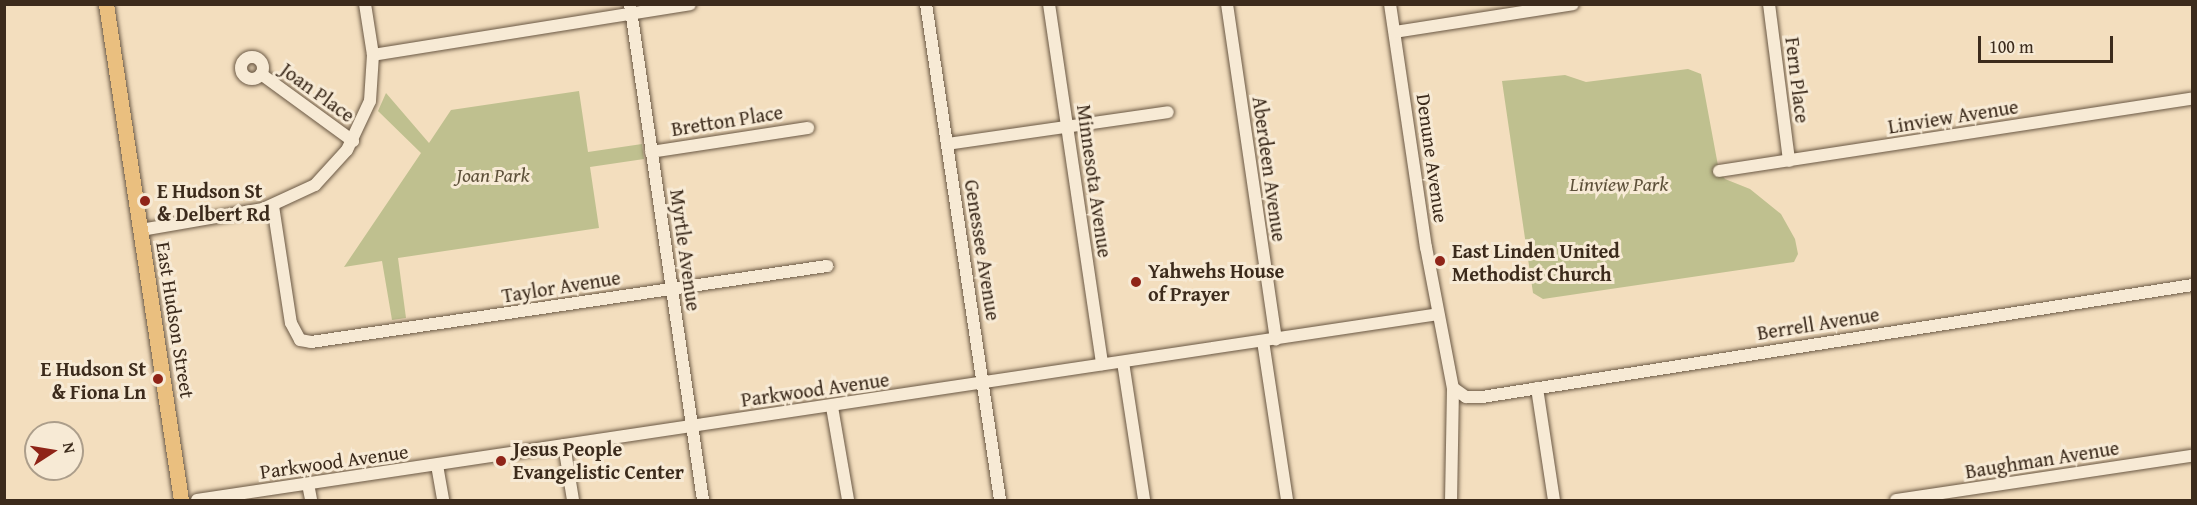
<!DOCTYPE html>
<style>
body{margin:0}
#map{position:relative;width:2197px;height:505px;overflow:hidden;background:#f3debe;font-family:"Gentium Book Plus",serif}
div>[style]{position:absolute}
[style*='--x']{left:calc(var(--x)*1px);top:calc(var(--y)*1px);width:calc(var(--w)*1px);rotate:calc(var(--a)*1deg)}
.green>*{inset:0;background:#bfc08f}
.roads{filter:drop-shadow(0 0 2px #6a5844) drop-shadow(0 0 2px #6a5844)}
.minor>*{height:12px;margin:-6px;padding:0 6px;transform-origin:6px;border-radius:6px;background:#f7ead5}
.minor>.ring{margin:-6px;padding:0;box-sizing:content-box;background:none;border:12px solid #f7ead5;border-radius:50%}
.major>*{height:15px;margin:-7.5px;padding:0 7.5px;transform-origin:7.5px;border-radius:7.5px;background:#eabf7f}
.dots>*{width:16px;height:16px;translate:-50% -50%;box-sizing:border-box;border:3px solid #f7ead5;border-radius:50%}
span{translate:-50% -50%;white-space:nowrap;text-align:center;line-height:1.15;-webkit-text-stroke:6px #f7ead5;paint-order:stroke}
.street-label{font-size:20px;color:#3c2b1c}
.park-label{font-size:20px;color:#5d5039;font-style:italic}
.poi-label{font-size:20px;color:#3c2b1c;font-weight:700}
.left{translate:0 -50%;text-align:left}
.right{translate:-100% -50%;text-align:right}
.frame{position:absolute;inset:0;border:6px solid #3c2b1c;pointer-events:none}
.north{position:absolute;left:24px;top:421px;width:60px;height:60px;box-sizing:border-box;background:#f7ead5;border:2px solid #ac9e8b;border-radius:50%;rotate:78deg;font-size:16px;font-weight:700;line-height:24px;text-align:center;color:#3c2b1c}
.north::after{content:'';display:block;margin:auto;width:21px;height:27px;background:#8f2418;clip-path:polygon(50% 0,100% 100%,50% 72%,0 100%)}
.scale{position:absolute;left:1978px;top:36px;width:135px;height:27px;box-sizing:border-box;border:3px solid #3c2b1c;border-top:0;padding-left:8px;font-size:18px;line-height:21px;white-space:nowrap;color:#3c2b1c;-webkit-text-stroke:4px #f7ead5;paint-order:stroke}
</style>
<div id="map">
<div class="green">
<i style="clip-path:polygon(1688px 69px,1701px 74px,1719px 171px,1725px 179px,1750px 189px,1781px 214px,1795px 239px,1798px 254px,1794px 262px,1543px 299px,1533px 293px,1502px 81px,1565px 75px,1586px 82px)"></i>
<i style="clip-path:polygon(579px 91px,588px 152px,642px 144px,644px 159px,590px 167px,599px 228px,398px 258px,406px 318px,392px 320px,382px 261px,344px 267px,421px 153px,378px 111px,386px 93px,429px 143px,451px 110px)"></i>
</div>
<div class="roads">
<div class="minor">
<i style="--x:630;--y:4;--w:501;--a:81.63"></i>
<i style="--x:926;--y:4;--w:501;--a:81.51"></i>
<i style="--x:1049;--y:4;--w:364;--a:81.6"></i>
<i style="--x:1227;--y:4;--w:339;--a:81.7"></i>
<i style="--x:1390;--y:4;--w:246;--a:81.6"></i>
<i style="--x:1426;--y:247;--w:144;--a:79.2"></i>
<i style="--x:1453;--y:388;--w:112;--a:91"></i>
<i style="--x:1769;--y:4;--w:158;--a:82.7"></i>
<i style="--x:1395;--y:32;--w:180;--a:-8.9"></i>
<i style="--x:373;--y:55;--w:321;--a:-9.1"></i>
<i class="ring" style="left:241px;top:57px;width:10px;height:10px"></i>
<i style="--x:261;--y:74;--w:114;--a:36.1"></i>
<i style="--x:947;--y:144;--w:223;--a:-8.2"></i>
<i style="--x:651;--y:152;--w:159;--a:-8.7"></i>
<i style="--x:1719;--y:171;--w:478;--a:-8.7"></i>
<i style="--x:273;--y:206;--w:118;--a:81.3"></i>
<i style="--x:291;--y:323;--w:19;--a:62"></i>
<i style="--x:300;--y:340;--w:11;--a:10"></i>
<i style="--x:311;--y:342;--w:522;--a:-8.38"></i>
<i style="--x:141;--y:230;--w:124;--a:-9.8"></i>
<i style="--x:263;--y:209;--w:57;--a:-24.8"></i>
<i style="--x:315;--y:185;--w:47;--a:-47.6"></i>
<i style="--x:347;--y:150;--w:54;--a:-64.9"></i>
<i style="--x:370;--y:101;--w:46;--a:-86.3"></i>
<i style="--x:373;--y:55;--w:52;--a:-98.9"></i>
<i style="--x:1263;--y:341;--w:161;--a:81.4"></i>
<i style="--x:1123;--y:362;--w:140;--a:81.3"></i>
<i style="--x:1453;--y:388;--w:16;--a:35"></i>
<i style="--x:1466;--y:397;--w:16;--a:0"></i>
<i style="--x:1482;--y:397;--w:719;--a:-8.96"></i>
<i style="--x:1537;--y:388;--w:113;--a:81.4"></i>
<i style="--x:832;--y:407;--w:94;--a:80.2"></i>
<i style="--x:564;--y:445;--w:56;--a:80.7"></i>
<i style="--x:437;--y:465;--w:36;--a:80"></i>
<i style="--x:308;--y:484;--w:16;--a:79"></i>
<i style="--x:197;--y:500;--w:1255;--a:-8.52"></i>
<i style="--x:1896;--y:500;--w:299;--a:-8.5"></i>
</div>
<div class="major">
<i style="--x:106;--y:4;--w:502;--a:81.4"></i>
</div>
</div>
<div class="dots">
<i style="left:145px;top:201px;background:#8f2418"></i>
<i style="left:1440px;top:261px;background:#8f2418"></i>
<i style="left:1136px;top:282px;background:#8f2418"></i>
<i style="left:158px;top:379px;background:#8f2418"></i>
<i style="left:501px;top:461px;background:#8f2418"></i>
</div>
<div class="street-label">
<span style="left:1798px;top:80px;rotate:83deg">Fern Place</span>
<span style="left:318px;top:92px;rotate:36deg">Joan Place</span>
<span style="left:1953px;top:116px;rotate:-9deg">Linview Avenue</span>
<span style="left:727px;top:120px;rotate:-9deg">Bretton Place</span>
<span style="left:1433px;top:158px;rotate:82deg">Denune Avenue</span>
<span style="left:1270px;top:169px;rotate:82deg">Aberdeen Avenue</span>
<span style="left:1095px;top:181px;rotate:82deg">Minnesota Avenue</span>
<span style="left:686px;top:250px;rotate:82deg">Myrtle Avenue</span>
<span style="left:983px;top:250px;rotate:81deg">Genessee Avenue</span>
<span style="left:561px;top:286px;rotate:-9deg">Taylor Avenue</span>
<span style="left:176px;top:320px;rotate:81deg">East Hudson Street</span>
<span style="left:1818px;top:323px;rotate:-9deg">Berrell Avenue</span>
<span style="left:815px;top:389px;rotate:-8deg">Parkwood Avenue</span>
<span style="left:2042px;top:459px;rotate:-9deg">Baughman Avenue</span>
<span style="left:334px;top:461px;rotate:-8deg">Parkwood Avenue</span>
</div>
<div class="park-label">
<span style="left:493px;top:174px">Joan Park</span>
<span style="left:1619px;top:183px">Linview Park</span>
</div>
<div class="poi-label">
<span class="left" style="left:157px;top:202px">E Hudson St<br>&amp; Delbert Rd</span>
<span class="left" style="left:1452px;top:262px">East Linden United<br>Methodist Church</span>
<span class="left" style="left:1148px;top:282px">Yahwehs House<br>of Prayer</span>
<span class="right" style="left:146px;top:380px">E Hudson St<br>&amp; Fiona Ln</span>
<span class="left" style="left:513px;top:460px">Jesus People<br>Evangelistic Center</span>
</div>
<div class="frame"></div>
<div class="north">N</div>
<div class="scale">100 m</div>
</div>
